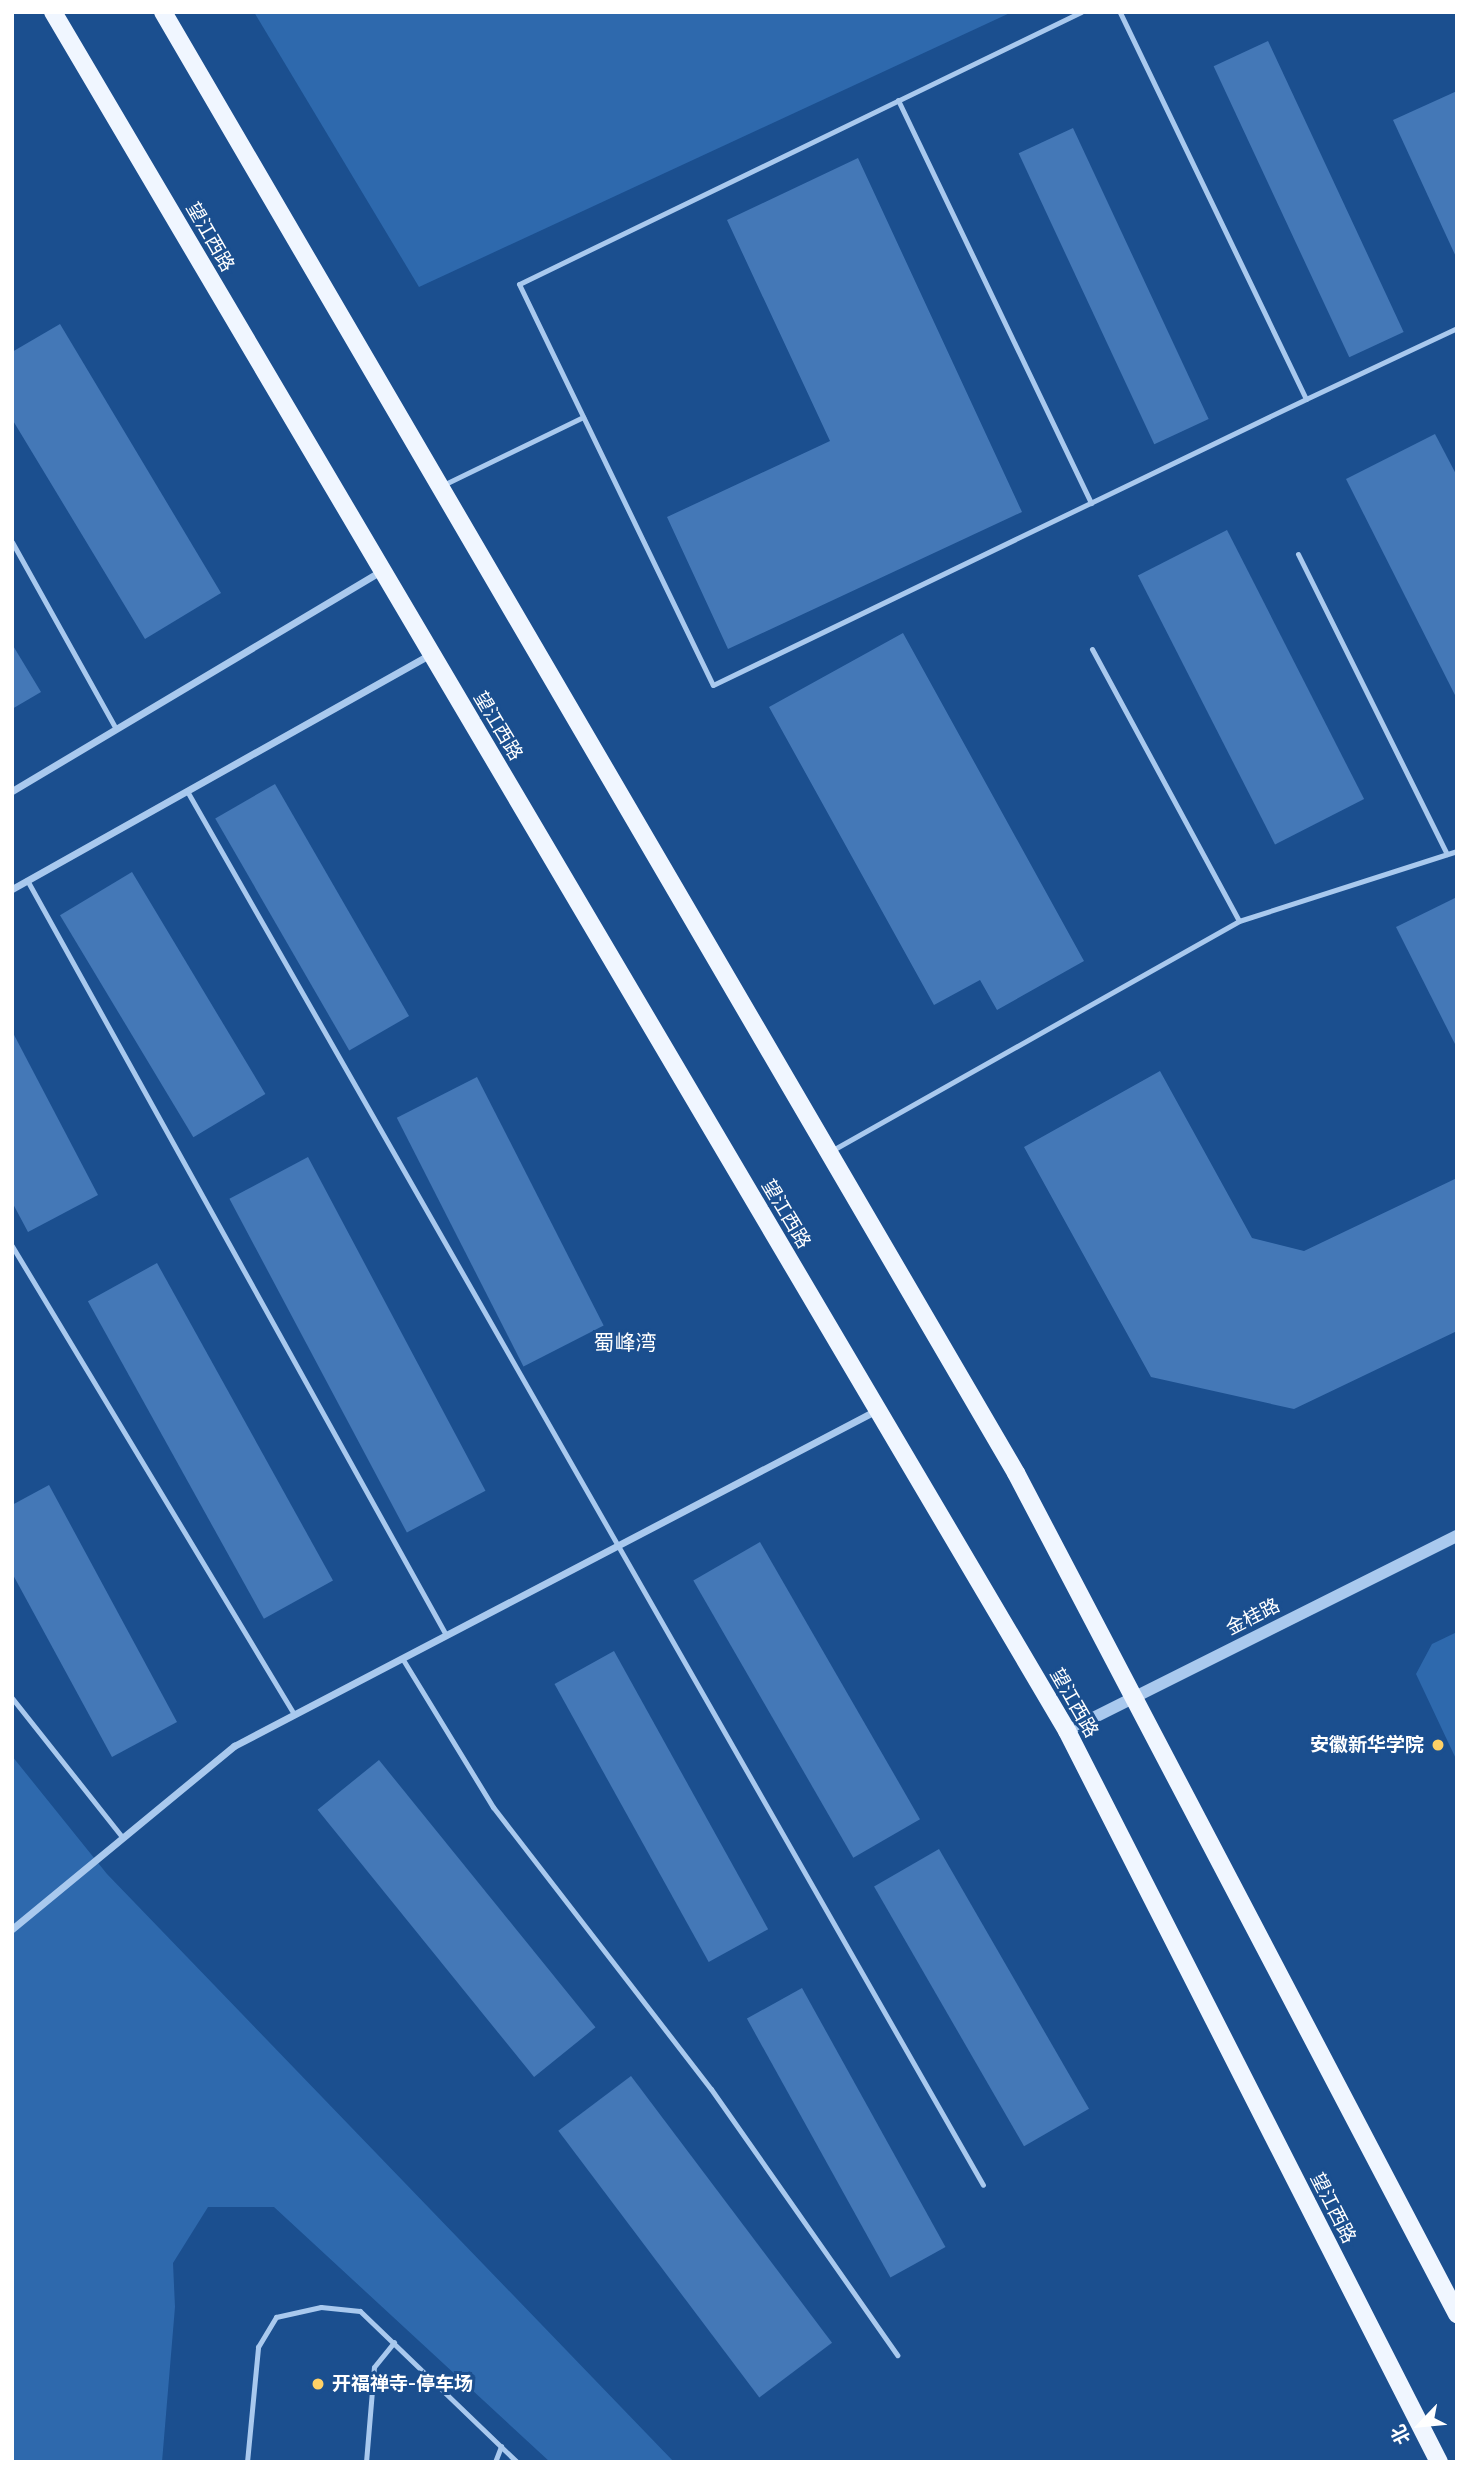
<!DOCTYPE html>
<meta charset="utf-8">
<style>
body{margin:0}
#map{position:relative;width:1469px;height:2474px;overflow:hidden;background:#1b4f8f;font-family:Cabin,"Noto Sans SC",sans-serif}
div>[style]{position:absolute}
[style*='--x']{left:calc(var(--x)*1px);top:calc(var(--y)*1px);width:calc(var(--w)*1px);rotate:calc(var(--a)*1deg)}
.green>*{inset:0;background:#2e69ad}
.building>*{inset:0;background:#4478b7;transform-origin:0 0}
.service>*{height:5px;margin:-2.5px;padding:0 2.5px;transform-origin:2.5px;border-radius:2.5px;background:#a9c9ee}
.minor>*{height:7px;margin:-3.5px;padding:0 3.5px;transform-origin:3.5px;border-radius:3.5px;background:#a9c9ee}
.tertiary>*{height:12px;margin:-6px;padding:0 6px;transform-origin:6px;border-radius:6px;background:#a9c9ee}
.primary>*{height:18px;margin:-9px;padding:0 9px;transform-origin:9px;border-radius:9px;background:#f0f6ff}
.dots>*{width:19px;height:19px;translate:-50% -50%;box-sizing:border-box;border:4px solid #1b4f8f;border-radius:50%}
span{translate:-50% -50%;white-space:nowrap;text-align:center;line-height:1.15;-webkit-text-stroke:6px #1b4f8f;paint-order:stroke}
.street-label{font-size:19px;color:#fff}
.poi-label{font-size:19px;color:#fff;font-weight:700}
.right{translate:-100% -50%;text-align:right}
.left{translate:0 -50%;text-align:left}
.neighbourhood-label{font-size:21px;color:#fff}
.frame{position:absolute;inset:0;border:14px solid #fff;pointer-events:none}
.north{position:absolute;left:1385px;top:2390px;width:70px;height:70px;-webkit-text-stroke:5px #1b4f8f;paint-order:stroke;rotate:244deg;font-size:19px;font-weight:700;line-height:28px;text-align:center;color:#fff}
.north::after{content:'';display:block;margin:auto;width:24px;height:32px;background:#fff;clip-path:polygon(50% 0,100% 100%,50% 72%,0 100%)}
</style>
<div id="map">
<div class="green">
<i style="clip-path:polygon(254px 12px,1012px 12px,419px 287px)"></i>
<i style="clip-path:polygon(1457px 1632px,1457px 1761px,1416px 1674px,1432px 1644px)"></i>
<i style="clip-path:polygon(12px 1756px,107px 1874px,674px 2462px,550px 2462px,274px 2207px,208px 2207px,173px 2263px,175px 2307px,162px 2462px,12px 2462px)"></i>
</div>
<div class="building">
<i style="left:1268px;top:41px;width:321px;height:60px;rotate:65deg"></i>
<i style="clip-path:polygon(1457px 91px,1457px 259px,1393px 120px)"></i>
<i style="left:1073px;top:128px;width:321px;height:60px;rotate:65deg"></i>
<i style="clip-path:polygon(858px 158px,1022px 512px,728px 649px,667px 517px,830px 441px,727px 220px)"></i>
<i style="clip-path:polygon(60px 324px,221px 593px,145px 639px,12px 419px,12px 352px)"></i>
<i style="clip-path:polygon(1435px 434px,1457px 476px,1457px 699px,1346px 479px)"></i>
<i style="left:1227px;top:530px;width:302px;height:100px;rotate:63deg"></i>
<i style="clip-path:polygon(903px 633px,1084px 961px,997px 1010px,980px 980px,934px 1005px,769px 707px)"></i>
<i style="clip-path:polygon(12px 644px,41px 692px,12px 709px)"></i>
<i style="left:275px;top:784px;width:268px;height:69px;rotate:60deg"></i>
<i style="left:132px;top:872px;width:259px;height:84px;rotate:59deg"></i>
<i style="clip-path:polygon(1457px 897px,1457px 1048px,1396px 927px)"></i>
<i style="clip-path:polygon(12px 1031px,98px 1195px,28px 1232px,12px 1202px)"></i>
<i style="clip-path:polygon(1160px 1071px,1252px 1238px,1304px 1251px,1457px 1178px,1457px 1331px,1294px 1409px,1151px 1377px,1024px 1147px)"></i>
<i style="left:477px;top:1077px;width:279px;height:90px;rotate:63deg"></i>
<i style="left:308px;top:1157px;width:378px;height:89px;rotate:62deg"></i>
<i style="left:157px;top:1263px;width:363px;height:79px;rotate:61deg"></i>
<i style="clip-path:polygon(49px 1485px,177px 1722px,112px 1757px,12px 1573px,12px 1505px)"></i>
<i style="left:760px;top:1542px;width:320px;height:77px;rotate:60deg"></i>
<i style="left:614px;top:1651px;width:318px;height:68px;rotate:61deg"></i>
<i style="left:379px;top:1760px;width:344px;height:79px;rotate:51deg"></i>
<i style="left:939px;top:1849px;width:300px;height:75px;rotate:60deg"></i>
<i style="left:802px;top:1988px;width:296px;height:63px;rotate:61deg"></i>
<i style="left:631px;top:2076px;width:334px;height:91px;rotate:53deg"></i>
</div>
<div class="service">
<i style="--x:1081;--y:12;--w:624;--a:154.17"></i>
<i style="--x:519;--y:284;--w:445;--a:64.2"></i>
<i style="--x:713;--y:685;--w:658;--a:-25.75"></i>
<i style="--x:1306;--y:399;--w:429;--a:-115.7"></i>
<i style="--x:898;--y:100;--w:447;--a:64.4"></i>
<i style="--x:1306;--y:399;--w:167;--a:-25.2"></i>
<i style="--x:441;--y:486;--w:158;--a:-25.9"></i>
<i style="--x:12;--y:542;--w:214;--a:60.9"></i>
<i style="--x:1298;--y:554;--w:335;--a:63.6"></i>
<i style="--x:1092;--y:649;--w:309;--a:61.6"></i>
<i style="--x:187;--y:791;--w:1605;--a:60.27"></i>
<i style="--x:27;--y:880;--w:863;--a:60.97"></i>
<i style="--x:831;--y:1151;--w:468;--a:-29.4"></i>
<i style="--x:1239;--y:921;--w:229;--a:-17.8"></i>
<i style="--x:12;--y:1246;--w:546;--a:58.93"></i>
<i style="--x:402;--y:1658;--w:175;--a:58.6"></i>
<i style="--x:493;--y:1807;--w:356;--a:52.3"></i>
<i style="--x:711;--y:2089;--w:325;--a:55"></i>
<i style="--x:12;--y:1698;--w:177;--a:51.6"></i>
<i style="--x:247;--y:2462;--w:116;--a:-84.5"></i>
<i style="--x:258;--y:2347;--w:35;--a:-59"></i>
<i style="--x:276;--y:2317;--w:46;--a:-12.5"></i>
<i style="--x:321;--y:2307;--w:39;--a:6"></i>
<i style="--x:360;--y:2311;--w:218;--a:43.9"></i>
<i style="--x:366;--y:2462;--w:95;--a:-85.2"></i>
<i style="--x:374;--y:2367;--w:32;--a:-51"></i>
<i style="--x:495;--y:2462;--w:17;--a:-69"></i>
</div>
<div class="minor">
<i style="--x:12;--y:791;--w:430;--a:-30.8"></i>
<i style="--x:12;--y:889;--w:480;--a:-29.3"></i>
<i style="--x:12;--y:1929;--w:288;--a:-39.5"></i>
<i style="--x:234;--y:1746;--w:725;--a:-27.59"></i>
</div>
<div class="tertiary">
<i style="--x:1067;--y:1731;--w:436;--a:-26.6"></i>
</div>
<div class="primary">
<i style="--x:53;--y:12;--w:1996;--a:59.46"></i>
<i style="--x:1067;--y:1731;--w:820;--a:63.03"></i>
<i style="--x:163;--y:12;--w:1692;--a:59.72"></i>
<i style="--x:1016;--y:1473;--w:950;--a:62.33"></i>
</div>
<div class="dots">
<i style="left:1438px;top:1745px;background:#ffd166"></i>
<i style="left:318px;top:2384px;background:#ffd166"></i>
</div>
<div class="street-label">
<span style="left:210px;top:237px;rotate:60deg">望江西路</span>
<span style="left:498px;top:726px;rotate:59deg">望江西路</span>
<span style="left:786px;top:1214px;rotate:59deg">望江西路</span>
<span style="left:1253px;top:1617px;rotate:-27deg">金桂路</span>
<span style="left:1074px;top:1703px;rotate:60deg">望江西路</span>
<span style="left:1333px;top:2208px;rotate:63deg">望江西路</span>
</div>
<div class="poi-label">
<span class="right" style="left:1424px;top:1745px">安徽新华学院</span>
<span class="left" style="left:332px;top:2384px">开福禅寺-停车场</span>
</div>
<div class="neighbourhood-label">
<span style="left:625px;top:1343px">蜀峰湾</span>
</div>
<div class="frame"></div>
<div class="north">北</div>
</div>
